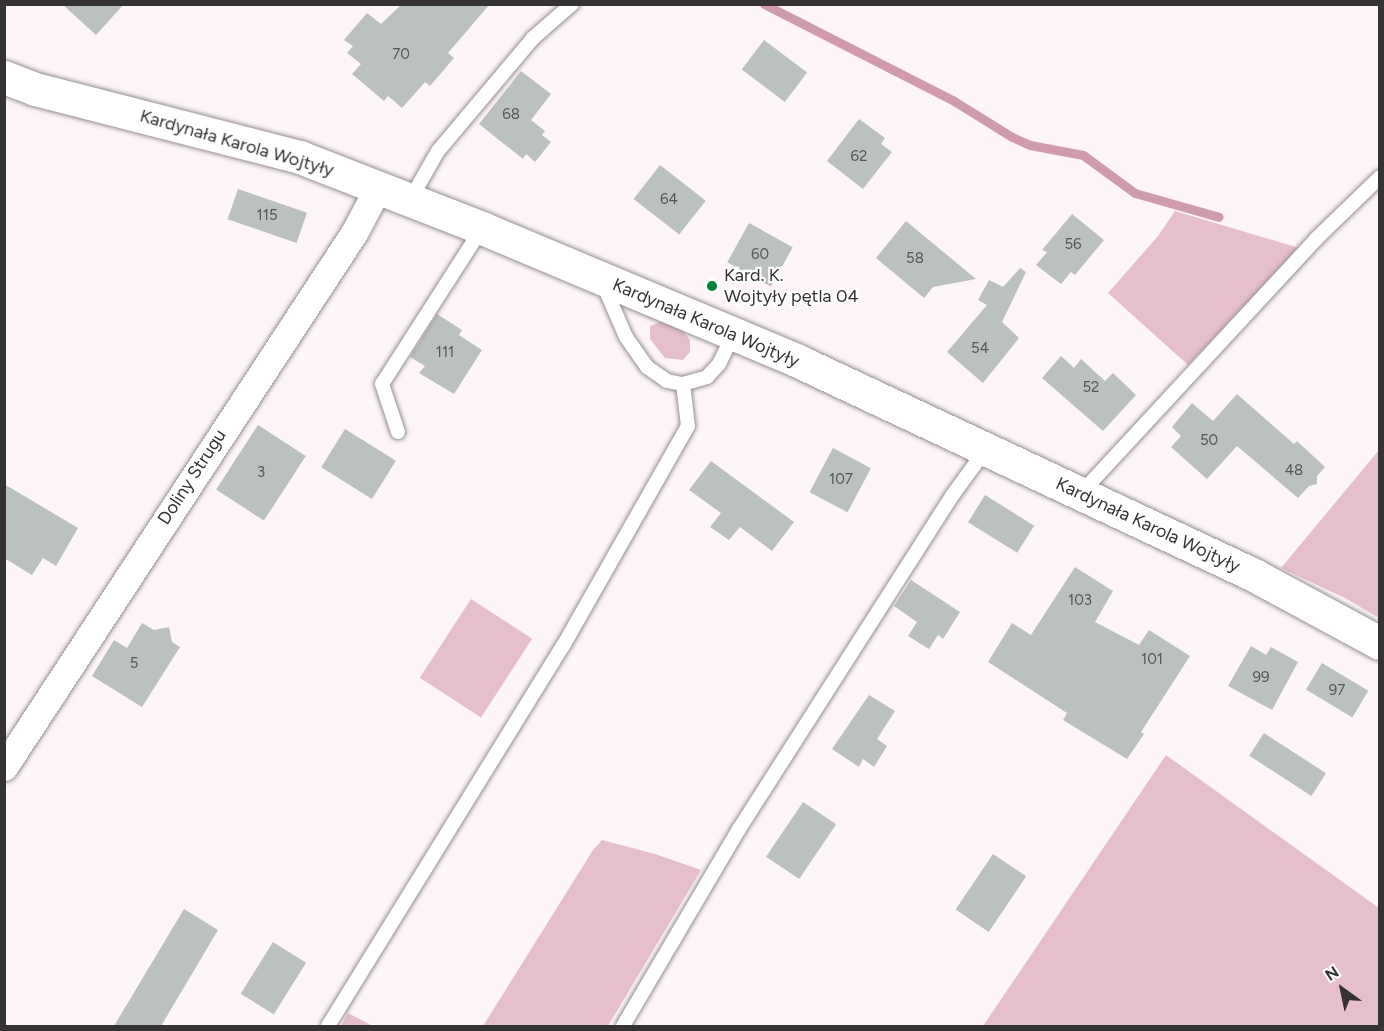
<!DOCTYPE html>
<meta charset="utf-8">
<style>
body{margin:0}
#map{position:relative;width:1384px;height:1031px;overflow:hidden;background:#fdf5f8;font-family:Figtree,sans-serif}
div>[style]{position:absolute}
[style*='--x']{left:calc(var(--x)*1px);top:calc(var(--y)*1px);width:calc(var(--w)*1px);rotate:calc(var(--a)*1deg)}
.green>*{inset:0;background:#e7becc;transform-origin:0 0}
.stream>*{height:9px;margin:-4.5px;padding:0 4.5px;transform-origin:4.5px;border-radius:4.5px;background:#d19baf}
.building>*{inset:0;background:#bbc1bc;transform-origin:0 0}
.roads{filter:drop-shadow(0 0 2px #968f91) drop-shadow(0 0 2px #968f91)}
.service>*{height:14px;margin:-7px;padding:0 7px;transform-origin:7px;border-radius:7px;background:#fff}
.minor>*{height:27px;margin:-13.5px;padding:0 13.5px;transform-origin:13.5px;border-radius:13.5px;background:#fff}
.tertiary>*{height:33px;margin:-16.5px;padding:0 16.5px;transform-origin:16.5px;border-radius:16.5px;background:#fff}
.dots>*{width:16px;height:16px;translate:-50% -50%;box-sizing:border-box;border:3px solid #fff;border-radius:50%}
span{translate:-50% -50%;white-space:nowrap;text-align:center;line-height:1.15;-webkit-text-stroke:4.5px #fff;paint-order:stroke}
.number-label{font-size:15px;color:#565655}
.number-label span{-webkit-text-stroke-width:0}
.street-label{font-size:18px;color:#353233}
.poi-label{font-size:18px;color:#353233}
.left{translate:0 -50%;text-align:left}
.frame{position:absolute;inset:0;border:6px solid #353233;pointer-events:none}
.north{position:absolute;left:1312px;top:959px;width:60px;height:60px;-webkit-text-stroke:4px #fff;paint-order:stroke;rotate:327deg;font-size:16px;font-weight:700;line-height:24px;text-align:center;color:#353233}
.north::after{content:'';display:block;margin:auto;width:21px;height:27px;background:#353233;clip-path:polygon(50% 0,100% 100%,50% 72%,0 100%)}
</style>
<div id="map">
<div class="green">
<i style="clip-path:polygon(1175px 211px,1299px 248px,1188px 365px,1108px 293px,1158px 236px)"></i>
<i style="clip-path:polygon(663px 321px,681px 329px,690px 340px,690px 352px,683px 360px,665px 358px,650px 339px,650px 326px)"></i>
<i style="clip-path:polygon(1379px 450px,1379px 618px,1345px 598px,1281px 568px)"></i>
<i style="left:471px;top:599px;width:73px;height:94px;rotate:33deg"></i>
<i style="clip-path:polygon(1166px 755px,1379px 908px,1379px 1026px,983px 1026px)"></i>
<i style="clip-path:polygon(602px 840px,655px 854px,701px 870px,608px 1026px,483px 1026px,593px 850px)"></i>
<i style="clip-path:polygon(348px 1013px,373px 1026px,341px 1026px)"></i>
</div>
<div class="stream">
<i style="--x:764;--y:4;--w:213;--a:27"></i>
<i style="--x:954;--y:101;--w:68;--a:31.8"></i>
<i style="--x:1012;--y:137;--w:20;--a:24"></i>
<i style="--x:1030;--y:145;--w:54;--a:10.7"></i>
<i style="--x:1083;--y:155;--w:64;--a:36.2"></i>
<i style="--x:1135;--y:193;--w:87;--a:15.9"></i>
</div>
<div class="building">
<i style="clip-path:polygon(62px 4px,124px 4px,96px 35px)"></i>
<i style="clip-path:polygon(402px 4px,490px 4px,448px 53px,454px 58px,430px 86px,425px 82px,402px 108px,388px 96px,384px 101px,352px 74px,361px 64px,347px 53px,353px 46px,344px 40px,367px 13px,381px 24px)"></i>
<i style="left:764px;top:40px;width:54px;height:37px;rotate:37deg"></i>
<i style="clip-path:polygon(521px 71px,551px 94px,531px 120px,545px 131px,542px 135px,551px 142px,535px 162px,526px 154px,523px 159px,479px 124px)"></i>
<i style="clip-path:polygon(859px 119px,885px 138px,881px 144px,892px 152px,863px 189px,827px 161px)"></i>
<i style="left:660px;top:165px;width:58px;height:43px;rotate:38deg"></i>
<i style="left:238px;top:189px;width:73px;height:32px;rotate:19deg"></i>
<i style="clip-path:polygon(1072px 214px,1104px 240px,1075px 275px,1071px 272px,1061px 284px,1036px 265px,1047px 252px,1042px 250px)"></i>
<i style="clip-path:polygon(906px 221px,976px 279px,933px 287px,924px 298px,876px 258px)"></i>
<i style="left:749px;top:223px;width:50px;height:45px;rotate:29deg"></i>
<i style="clip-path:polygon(1020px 268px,1026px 272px,1002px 322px,1019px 338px,983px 383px,947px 352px,987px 305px,978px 300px,989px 280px,1003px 287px)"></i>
<i style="clip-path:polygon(437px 314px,462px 330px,459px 335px,482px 350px,454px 394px,419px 373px,425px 366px,410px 357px)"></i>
<i style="clip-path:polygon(1061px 356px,1074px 368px,1081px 359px,1105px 381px,1113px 373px,1136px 395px,1103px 431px,1042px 378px)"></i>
<i style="clip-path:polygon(1237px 394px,1294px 444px,1297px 441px,1325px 467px,1317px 476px,1317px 484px,1309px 486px,1298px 498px,1237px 446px,1207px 479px,1171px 447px,1181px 436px,1172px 427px,1192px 403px,1213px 421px)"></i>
<i style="left:258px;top:425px;width:57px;height:77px;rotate:33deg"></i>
<i style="left:345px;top:429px;width:60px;height:45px;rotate:32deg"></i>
<i style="left:833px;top:448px;width:43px;height:50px;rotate:28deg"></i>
<i style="clip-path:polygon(711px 461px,794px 522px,772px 551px,740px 527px,729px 540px,710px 527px,721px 513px,689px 490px)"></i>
<i style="clip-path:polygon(4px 484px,78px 528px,56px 566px,43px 558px,32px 575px,4px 558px)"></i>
<i style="left:985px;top:495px;width:58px;height:32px;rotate:32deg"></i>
<i style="clip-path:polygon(1075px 567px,1113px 591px,1095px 622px,1139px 645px,1149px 630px,1190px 656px,1141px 732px,1144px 734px,1127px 759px,1063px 720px,1067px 713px,988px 662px,1012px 623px,1031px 635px)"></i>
<i style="clip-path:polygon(911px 580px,960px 612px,943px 639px,938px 635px,929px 649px,908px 636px,917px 622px,894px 606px)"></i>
<i style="clip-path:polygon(142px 623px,154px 630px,169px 627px,172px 642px,180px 647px,142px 707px,92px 676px,114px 640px,127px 648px)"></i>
<i style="clip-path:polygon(1251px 646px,1266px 655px,1271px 647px,1298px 662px,1272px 710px,1228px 686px)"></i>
<i style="left:1322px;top:663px;width:54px;height:31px;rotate:31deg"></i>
<i style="clip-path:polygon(869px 695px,895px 711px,877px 739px,887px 746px,874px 767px,863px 759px,859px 767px,832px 749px)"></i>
<i style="left:1264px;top:733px;width:74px;height:27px;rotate:33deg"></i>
<i style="left:803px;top:802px;width:40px;height:66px;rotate:34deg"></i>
<i style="left:993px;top:854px;width:40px;height:67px;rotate:34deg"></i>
<i style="clip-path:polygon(184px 909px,218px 930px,161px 1026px,114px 1026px)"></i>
<i style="left:273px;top:942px;width:39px;height:61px;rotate:32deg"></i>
</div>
<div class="roads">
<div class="service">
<i style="--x:410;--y:200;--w:56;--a:-60.3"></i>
<i style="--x:438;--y:151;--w:148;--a:-49.9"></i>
<i style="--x:533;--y:38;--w:52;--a:-41.1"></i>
<i style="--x:603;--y:284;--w:58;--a:66.5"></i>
<i style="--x:626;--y:337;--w:37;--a:55"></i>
<i style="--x:647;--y:367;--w:24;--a:35"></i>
<i style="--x:667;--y:381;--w:16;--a:11"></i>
<i style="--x:683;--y:384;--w:25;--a:-16"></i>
<i style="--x:707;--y:377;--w:18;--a:-47"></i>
<i style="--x:719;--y:364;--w:32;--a:-64"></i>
<i style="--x:398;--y:432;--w:51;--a:-108.4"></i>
<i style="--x:382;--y:384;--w:185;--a:-57.3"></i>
<i style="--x:1081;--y:493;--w:346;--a:-47.2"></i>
<i style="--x:1316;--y:239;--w:89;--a:-44.1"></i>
<i style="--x:328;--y:1026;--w:447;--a:-58.3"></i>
<i style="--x:563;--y:646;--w:253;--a:-60.4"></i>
<i style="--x:688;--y:426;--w:42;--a:-96.8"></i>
<i style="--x:623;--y:1026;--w:229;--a:-59.5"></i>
<i style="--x:739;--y:829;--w:395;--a:-57.4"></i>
<i style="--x:952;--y:496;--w:58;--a:-54.1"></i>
</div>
<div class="minor">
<i style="--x:4;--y:767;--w:638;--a:-56.76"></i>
<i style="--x:354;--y:233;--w:53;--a:-62"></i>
</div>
<div class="tertiary">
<i style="--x:4;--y:77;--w:33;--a:21"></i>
<i style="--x:35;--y:89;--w:274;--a:14.4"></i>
<i style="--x:300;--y:157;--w:195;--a:21.3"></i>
<i style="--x:482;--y:228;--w:343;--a:22.8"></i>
<i style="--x:798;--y:361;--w:504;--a:25.14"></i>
<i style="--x:1254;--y:575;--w:143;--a:28.4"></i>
</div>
</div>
<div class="dots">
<i style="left:712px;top:286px;background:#00813a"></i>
</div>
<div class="number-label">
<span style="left:401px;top:55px">70</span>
<span style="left:511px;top:115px">68</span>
<span style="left:859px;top:157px">62</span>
<span style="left:669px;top:200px">64</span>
<span style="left:267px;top:216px">115</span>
<span style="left:1073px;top:245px">56</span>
<span style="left:760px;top:255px">60</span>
<span style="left:915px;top:259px">58</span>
<span style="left:980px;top:349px">54</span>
<span style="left:445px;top:353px">111</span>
<span style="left:1091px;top:388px">52</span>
<span style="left:1209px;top:441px">50</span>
<span style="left:1294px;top:471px">48</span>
<span style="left:261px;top:473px">3</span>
<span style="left:841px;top:480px">107</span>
<span style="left:1080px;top:601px">103</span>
<span style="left:1152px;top:660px">101</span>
<span style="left:134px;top:664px">5</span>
<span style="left:1261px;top:678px">99</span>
<span style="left:1337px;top:691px">97</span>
</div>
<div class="street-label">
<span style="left:237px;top:143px;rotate:16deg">Kardynała Karola Wojtyły</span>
<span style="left:706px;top:323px;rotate:23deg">Kardynała Karola Wojtyły</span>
<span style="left:192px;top:477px;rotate:-57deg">Doliny Strugu</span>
<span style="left:1148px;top:525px;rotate:25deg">Kardynała Karola Wojtyły</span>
</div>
<div class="poi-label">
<span class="left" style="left:724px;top:286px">Kard. K.<br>Wojtyły pętla 04</span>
</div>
<div class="frame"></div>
<div class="north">N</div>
</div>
